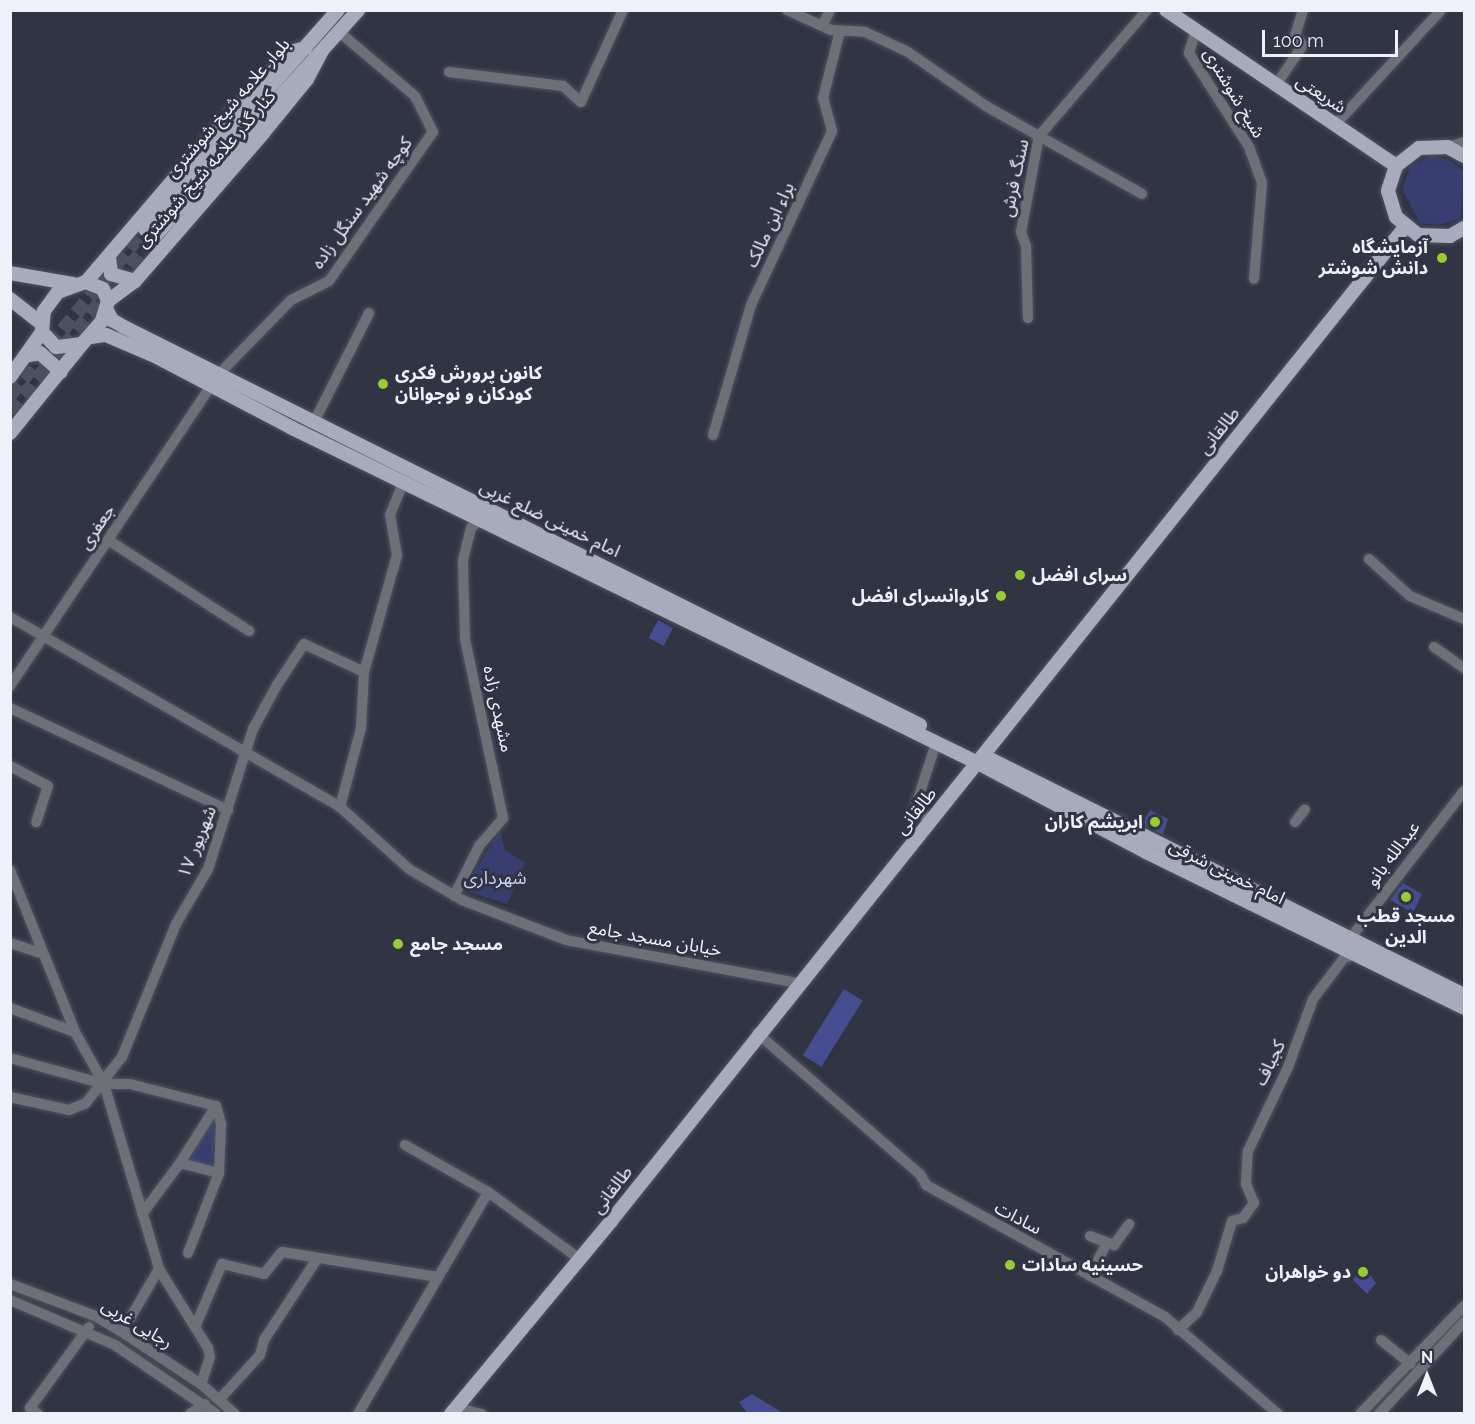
<!DOCTYPE html>
<meta charset="utf-8">
<style>
body{margin:0}
#map{position:relative;width:1475px;height:1424px;overflow:hidden;background:#313443;font-family:Raleway,"Noto Sans Arabic",sans-serif}
div>[style]{position:absolute}
[style*='--x']{left:calc(var(--x)*1px);top:calc(var(--y)*1px);width:calc(var(--w)*1px);rotate:calc(var(--a)*1deg)}
.green>*{inset:0;background:#383e70}
.building>*{inset:0;background:#454c8f;transform-origin:0 0}
.major-tunnel>*{height:14px;margin-top:-7px;transform-origin:0;background:repeating-linear-gradient(90deg,#4d505e 0 14px,transparent 0 21px)}
.roads{filter:drop-shadow(0 0 2px #4f5260) drop-shadow(0 0 2px #4f5260)}
.minor>*{height:10px;margin:-5px;padding:0 5px;transform-origin:5px;border-radius:5px;background:#6e7078}
.major>*{height:14px;margin:-7px;padding:0 7px;transform-origin:7px;border-radius:7px;background:#a7abbb}
.dots>*{width:16px;height:16px;translate:-50% -50%;box-sizing:border-box;border:3px solid #313443;border-radius:50%}
span{translate:-50% -50%;white-space:nowrap;text-align:center;line-height:1.15;-webkit-text-stroke:6px #313443;paint-order:stroke}
.street-label{font-size:18px;color:#eef0fa}
.poi-label{font-size:18px;color:#eef0fa;font-weight:700}
.right{translate:-100% -50%;text-align:right}
.left{translate:0 -50%;text-align:left}
.park-label{font-size:18px;color:#cad2f9}
.frame{position:absolute;inset:0;border:12px solid #eef0fa;pointer-events:none}
.north{position:absolute;left:1397px;top:1346px;width:60px;height:60px;-webkit-text-stroke:4px #313443;paint-order:stroke;rotate:0deg;font-size:16px;font-weight:700;line-height:24px;text-align:center;color:#eef0fa}
.north::after{content:'';display:block;margin:auto;width:21px;height:27px;background:#eef0fa;clip-path:polygon(50% 0,100% 100%,50% 72%,0 100%)}
.scale{position:absolute;left:1262px;top:30px;width:136px;height:27px;box-sizing:border-box;border:3px solid #eef0fa;border-top:0;padding-left:8px;font-size:18px;line-height:21px;white-space:nowrap;color:#eef0fa;-webkit-text-stroke:4px #313443;paint-order:stroke}
</style>
<div id="map">
<div class="green">
<i style="clip-path:polygon(1432px 156px,1449px 160px,1464px 171px,1461px 218px,1439px 225px,1420px 223px,1402px 189px,1411px 165px)"></i>
<i style="clip-path:polygon(500px 830px,505px 850px,525px 863px,507px 904px,464px 890px)"></i>
<i style="clip-path:polygon(211px 1121px,217px 1129px,211px 1167px,189px 1160px)"></i>
</div>
<div class="building">
<i style="left:658px;top:620px;width:17px;height:20px;rotate:28deg"></i>
<i style="clip-path:polygon(1150px 810px,1168px 819px,1163px 835px,1142px 824px)"></i>
<i style="clip-path:polygon(1403px 883px,1422px 894px,1413px 913px,1390px 900px)"></i>
<i style="left:844px;top:989px;width:22px;height:78px;rotate:32deg"></i>
<i style="clip-path:polygon(1363px 1265px,1376px 1283px,1367px 1294px,1353px 1280px)"></i>
<i style="clip-path:polygon(752px 1394px,783px 1413px,747px 1413px,739px 1402px)"></i>
</div>
<div class="major-tunnel">
<i style="--x:10;--y:395;--w:214;--a:-50.9"></i>
<i style="--x:10;--y:412;--w:225;--a:-50.6"></i>
</div>
<div class="roads">
<div class="minor">
<i style="--x:787;--y:10;--w:48;--a:24.4"></i>
<i style="--x:831;--y:30;--w:34;--a:3"></i>
<i style="--x:865;--y:32;--w:47;--a:24.9"></i>
<i style="--x:908;--y:52;--w:95;--a:34.7"></i>
<i style="--x:986;--y:106;--w:179;--a:29.4"></i>
<i style="--x:822;--y:26;--w:18;--a:-63"></i>
<i style="--x:1196;--y:30;--w:24;--a:107"></i>
<i style="--x:1189;--y:53;--w:112;--a:57.4"></i>
<i style="--x:1249;--y:147;--w:38;--a:70"></i>
<i style="--x:1262;--y:183;--w:96;--a:94.8"></i>
<i style="--x:449;--y:72;--w:115;--a:7"></i>
<i style="--x:563;--y:86;--w:24;--a:42"></i>
<i style="--x:581;--y:102;--w:101;--a:-65.5"></i>
<i style="--x:1276;--y:85;--w:48;--a:-56"></i>
<i style="--x:1303;--y:45;--w:12;--a:-132"></i>
<i style="--x:1295;--y:36;--w:27;--a:-73"></i>
<i style="--x:1335;--y:125;--w:156;--a:-47.3"></i>
<i style="--x:1448;--y:147;--w:17;--a:-17"></i>
<i style="--x:1028;--y:318;--w:72;--a:-91.6"></i>
<i style="--x:1026;--y:246;--w:15;--a:-110"></i>
<i style="--x:1021;--y:232;--w:98;--a:-79.4"></i>
<i style="--x:1039;--y:136;--w:166;--a:-49.4"></i>
<i style="--x:314;--y:422;--w:122;--a:-63.2"></i>
<i style="--x:713;--y:435;--w:135;--a:-73.7"></i>
<i style="--x:751;--y:305;--w:192;--a:-65"></i>
<i style="--x:832;--y:131;--w:34;--a:-105"></i>
<i style="--x:823;--y:98;--w:69;--a:-75.8"></i>
<i style="--x:108;--y:540;--w:168;--a:32.8"></i>
<i style="--x:1369;--y:559;--w:55;--a:42.1"></i>
<i style="--x:1410;--y:596;--w:59;--a:23.1"></i>
<i style="--x:10;--y:617;--w:381;--a:29.9"></i>
<i style="--x:340;--y:807;--w:93;--a:41.9"></i>
<i style="--x:409;--y:869;--w:61;--a:30.3"></i>
<i style="--x:462;--y:900;--w:111;--a:21"></i>
<i style="--x:566;--y:940;--w:237;--a:10.5"></i>
<i style="--x:1434;--y:647;--w:37;--a:35"></i>
<i style="--x:10;--y:686;--w:376;--a:-56.2"></i>
<i style="--x:219;--y:374;--w:103;--a:-45.8"></i>
<i style="--x:291;--y:300;--w:42;--a:-26.6"></i>
<i style="--x:329;--y:281;--w:182;--a:-55.1"></i>
<i style="--x:433;--y:132;--w:40;--a:-116.6"></i>
<i style="--x:415;--y:96;--w:101;--a:-139.8"></i>
<i style="--x:10;--y:708;--w:241;--a:25.1"></i>
<i style="--x:10;--y:766;--w:43;--a:27.8"></i>
<i style="--x:48;--y:786;--w:38;--a:108"></i>
<i style="--x:340;--y:807;--w:82;--a:-75.1"></i>
<i style="--x:361;--y:728;--w:56;--a:-86.9"></i>
<i style="--x:926;--y:817;--w:14;--a:-141"></i>
<i style="--x:915;--y:808;--w:68;--a:-72.1"></i>
<i style="--x:1295;--y:822;--w:16;--a:-52"></i>
<i style="--x:10;--y:870;--w:175;--a:68.1"></i>
<i style="--x:75;--y:1032;--w:60;--a:60.9"></i>
<i style="--x:104;--y:1084;--w:193;--a:73.4"></i>
<i style="--x:159;--y:1269;--w:93;--a:58.2"></i>
<i style="--x:208;--y:1348;--w:9;--a:77"></i>
<i style="--x:210;--y:1357;--w:28;--a:108"></i>
<i style="--x:454;--y:896;--w:56;--a:-63.4"></i>
<i style="--x:479;--y:846;--w:37;--a:-49"></i>
<i style="--x:503;--y:818;--w:183;--a:-102"></i>
<i style="--x:465;--y:639;--w:79;--a:-91.5"></i>
<i style="--x:463;--y:560;--w:33;--a:-76"></i>
<i style="--x:471;--y:528;--w:17;--a:-45"></i>
<i style="--x:10;--y:943;--w:33;--a:18"></i>
<i style="--x:1346;--y:944;--w:193;--a:-52.4"></i>
<i style="--x:10;--y:1008;--w:69;--a:20.3"></i>
<i style="--x:757;--y:1033;--w:216;--a:40.9"></i>
<i style="--x:920;--y:1174;--w:13;--a:61"></i>
<i style="--x:926;--y:1185;--w:273;--a:28.9"></i>
<i style="--x:1165;--y:1317;--w:149;--a:40.6"></i>
<i style="--x:10;--y:1058;--w:98;--a:15.5"></i>
<i style="--x:104;--y:1084;--w:26;--a:0"></i>
<i style="--x:130;--y:1084;--w:89;--a:14.3"></i>
<i style="--x:10;--y:1097;--w:60;--a:12.4"></i>
<i style="--x:69;--y:1110;--w:18;--a:-22"></i>
<i style="--x:86;--y:1103;--w:58;--a:-52"></i>
<i style="--x:122;--y:1057;--w:144;--a:-67.9"></i>
<i style="--x:176;--y:924;--w:64;--a:-59.8"></i>
<i style="--x:208;--y:869;--w:147;--a:-72.2"></i>
<i style="--x:253;--y:729;--w:50;--a:-61.4"></i>
<i style="--x:277;--y:685;--w:49;--a:-56.6"></i>
<i style="--x:304;--y:644;--w:66;--a:25"></i>
<i style="--x:364;--y:672;--w:122;--a:-74.2"></i>
<i style="--x:397;--y:555;--w:41;--a:-99.9"></i>
<i style="--x:390;--y:515;--w:35;--a:-68"></i>
<i style="--x:405;--y:1145;--w:95;--a:29.5"></i>
<i style="--x:488;--y:1192;--w:114;--a:36.1"></i>
<i style="--x:142;--y:1214;--w:64;--a:-53.3"></i>
<i style="--x:1090;--y:1236;--w:26;--a:21"></i>
<i style="--x:1114;--y:1245;--w:26;--a:-54"></i>
<i style="--x:188;--y:1253;--w:86;--a:-68.8"></i>
<i style="--x:219;--y:1173;--w:40;--a:-165.6"></i>
<i style="--x:180;--y:1163;--w:67;--a:-57.7"></i>
<i style="--x:216;--y:1106;--w:19;--a:74"></i>
<i style="--x:221;--y:1124;--w:49;--a:92.3"></i>
<i style="--x:1090;--y:1276;--w:37;--a:-63"></i>
<i style="--x:10;--y:1284;--w:91;--a:20.6"></i>
<i style="--x:95;--y:1316;--w:31;--a:31"></i>
<i style="--x:122;--y:1332;--w:95;--a:33.4"></i>
<i style="--x:201;--y:1384;--w:45;--a:41.4"></i>
<i style="--x:10;--y:1300;--w:114;--a:23.2"></i>
<i style="--x:115;--y:1345;--w:122;--a:34.3"></i>
<i style="--x:195;--y:1327;--w:69;--a:-66.8"></i>
<i style="--x:222;--y:1264;--w:43;--a:13.4"></i>
<i style="--x:264;--y:1274;--w:28;--a:-51"></i>
<i style="--x:282;--y:1252;--w:158;--a:9.1"></i>
<i style="--x:1178;--y:1330;--w:26;--a:-43"></i>
<i style="--x:1197;--y:1312;--w:46;--a:-64"></i>
<i style="--x:1217;--y:1271;--w:52;--a:-73.3"></i>
<i style="--x:1232;--y:1221;--w:11;--a:-15"></i>
<i style="--x:1243;--y:1218;--w:19;--a:-54"></i>
<i style="--x:1254;--y:1203;--w:21;--a:-113"></i>
<i style="--x:1246;--y:1184;--w:33;--a:-87"></i>
<i style="--x:1248;--y:1151;--w:93;--a:-64.5"></i>
<i style="--x:1288;--y:1067;--w:72;--a:-69.8"></i>
<i style="--x:1313;--y:999;--w:51;--a:-52.9"></i>
<i style="--x:1344;--y:958;--w:15;--a:-16"></i>
<i style="--x:122;--y:1332;--w:73;--a:-59.6"></i>
<i style="--x:1381;--y:1340;--w:38;--a:39"></i>
<i style="--x:219;--y:1400;--w:61;--a:-47.7"></i>
<i style="--x:260;--y:1355;--w:16;--a:-75"></i>
<i style="--x:264;--y:1340;--w:97;--a:-56.8"></i>
<i style="--x:455;--y:1407;--w:28;--a:15"></i>
<i style="--x:38;--y:1414;--w:10;--a:-143"></i>
<i style="--x:30;--y:1408;--w:100;--a:-53.9"></i>
<i style="--x:190;--y:1414;--w:18;--a:-34"></i>
<i style="--x:358;--y:1414;--w:257;--a:-59.6"></i>
<i style="--x:1360;--y:1414;--w:150;--a:-46.1"></i>
<i style="--x:1379;--y:1414;--w:125;--a:-47.3"></i>
</div>
<div class="major">
<i style="--x:1166;--y:10;--w:278;--a:34.1"></i>
<i style="--x:1464;--y:156;--w:18;--a:-151"></i>
<i style="--x:1448;--y:147;--w:29;--a:178"></i>
<i style="--x:1419;--y:148;--w:29;--a:142"></i>
<i style="--x:1396;--y:166;--w:26;--a:108"></i>
<i style="--x:1388;--y:191;--w:27;--a:73"></i>
<i style="--x:1396;--y:217;--w:28;--a:39"></i>
<i style="--x:1418;--y:235;--w:32;--a:2"></i>
<i style="--x:1450;--y:236;--w:16;--a:-30"></i>
<i style="--x:145;--y:229;--w:292;--a:-48.6"></i>
<i style="--x:153;--y:238;--w:307;--a:-48"></i>
<i style="--x:109;--y:257;--w:17;--a:83"></i>
<i style="--x:111;--y:274;--w:25;--a:16"></i>
<i style="--x:10;--y:273;--w:64;--a:9.9"></i>
<i style="--x:86;--y:282;--w:218;--a:-49.5"></i>
<i style="--x:228;--y:116;--w:93;--a:-44.6"></i>
<i style="--x:294;--y:51;--w:12;--a:-14"></i>
<i style="--x:86;--y:282;--w:18;--a:22"></i>
<i style="--x:103;--y:289;--w:13;--a:67"></i>
<i style="--x:108;--y:301;--w:21;--a:107"></i>
<i style="--x:102;--y:321;--w:30;--a:131"></i>
<i style="--x:82;--y:344;--w:26;--a:173"></i>
<i style="--x:56;--y:347;--w:21;--a:-133"></i>
<i style="--x:42;--y:332;--w:21;--a:-85"></i>
<i style="--x:44;--y:311;--w:24;--a:-54"></i>
<i style="--x:58;--y:292;--w:30;--a:-20"></i>
<i style="--x:10;--y:299;--w:39;--a:38"></i>
<i style="--x:108;--y:301;--w:34;--a:-37"></i>
<i style="--x:135;--y:281;--w:196;--a:-49.1"></i>
<i style="--x:263;--y:133;--w:70;--a:-50.8"></i>
<i style="--x:307;--y:79;--w:32;--a:-62"></i>
<i style="--x:106;--y:309;--w:13;--a:61"></i>
<i style="--x:112;--y:320;--w:14;--a:30"></i>
<i style="--x:124;--y:327;--w:890;--a:26.57"></i>
<i style="--x:91;--y:337;--w:15;--a:-8"></i>
<i style="--x:106;--y:335;--w:56;--a:23.3"></i>
<i style="--x:157;--y:357;--w:153;--a:27.7"></i>
<i style="--x:292;--y:428;--w:763;--a:26.03"></i>
<i style="--x:978;--y:763;--w:190;--a:27.9"></i>
<i style="--x:1146;--y:852;--w:354;--a:26.1"></i>
<i style="--x:25;--y:356;--w:15;--a:-11"></i>
<i style="--x:40;--y:353;--w:28;--a:42"></i>
<i style="--x:10;--y:377;--w:55;--a:-54.6"></i>
<i style="--x:10;--y:433;--w:114;--a:-51"></i>
<i style="--x:986;--y:757;--w:534;--a:26.47"></i>
<i style="--x:451;--y:1414;--w:251;--a:-50.3"></i>
<i style="--x:611;--y:1221;--w:1272;--a:-51.38"></i>
</div>
</div>
<div class="dots">
<i style="left:1442px;top:258px;background:#99cb35"></i>
<i style="left:383px;top:384px;background:#99cb35"></i>
<i style="left:1020px;top:575px;background:#99cb35"></i>
<i style="left:1001px;top:596px;background:#99cb35"></i>
<i style="left:1155px;top:822px;background:#99cb35"></i>
<i style="left:1406px;top:897px;background:#99cb35"></i>
<i style="left:398px;top:944px;background:#99cb35"></i>
<i style="left:1010px;top:1265px;background:#99cb35"></i>
<i style="left:1363px;top:1272px;background:#99cb35"></i>
</div>
<div class="street-label">
<span style="left:1234px;top:93px;rotate:59deg">شیخ شوشتری</span>
<span style="left:1321px;top:94px;rotate:33deg">شریعتی</span>
<span style="left:228px;top:108px;rotate:-49deg">بلوار علامه شیخ شوشتری</span>
<span style="left:206px;top:169px;rotate:-49deg">کنار گذر علامه شیخ شوشتری</span>
<span style="left:1015px;top:178px;rotate:-78deg">سنگ فرش</span>
<span style="left:362px;top:203px;rotate:-54deg">کوچه شهید سنگل زاده</span>
<span style="left:770px;top:225px;rotate:-65deg">براء ابن مالک</span>
<span style="left:1219px;top:431px;rotate:-51deg">طالقانی</span>
<span style="left:550px;top:519px;rotate:26deg">امام خمینی ضلع غربی</span>
<span style="left:97px;top:527px;rotate:-56deg">جعفری</span>
<span style="left:498px;top:709px;rotate:78deg">مشهدی زاده</span>
<span style="left:916px;top:811px;rotate:-51deg">طالقانی</span>
<span style="left:197px;top:842px;rotate:-68deg">۱۷ شهریور</span>
<span style="left:1393px;top:854px;rotate:-53deg">عبدالله بانو</span>
<span style="left:1227px;top:872px;rotate:26deg">امام خمینی شرقی</span>
<span style="left:655px;top:939px;rotate:10deg">خیابان مسجد جامع</span>
<span style="left:1270px;top:1063px;rotate:-64deg">کجباف</span>
<span style="left:612px;top:1190px;rotate:-52deg">طالقانی</span>
<span style="left:1018px;top:1218px;rotate:28deg">سادات</span>
<span style="left:137px;top:1324px;rotate:31deg">رجایی غربی</span>
</div>
<div class="poi-label">
<span class="right" style="left:1428px;top:258px">آزمایشگاه<br>دانش شوشتر</span>
<span class="left" style="left:395px;top:384px">کانون پرورش فکری<br>کودکان و نوجوانان</span>
<span class="left" style="left:1032px;top:575px">سرای افضل</span>
<span class="right" style="left:989px;top:596px">کاروانسرای افضل</span>
<span class="right" style="left:1143px;top:822px">ابریشم کاران</span>
<span style="left:1406px;top:927px">مسجد قطب<br>الدین</span>
<span class="left" style="left:410px;top:944px">مسجد جامع</span>
<span class="left" style="left:1022px;top:1265px">حسینیه سادات</span>
<span class="right" style="left:1351px;top:1272px">دو خواهران</span>
</div>
<div class="park-label">
<span style="left:495px;top:878px">شهرداری</span>
</div>
<div class="frame"></div>
<div class="north">N</div>
<div class="scale">100 m</div>
</div>
